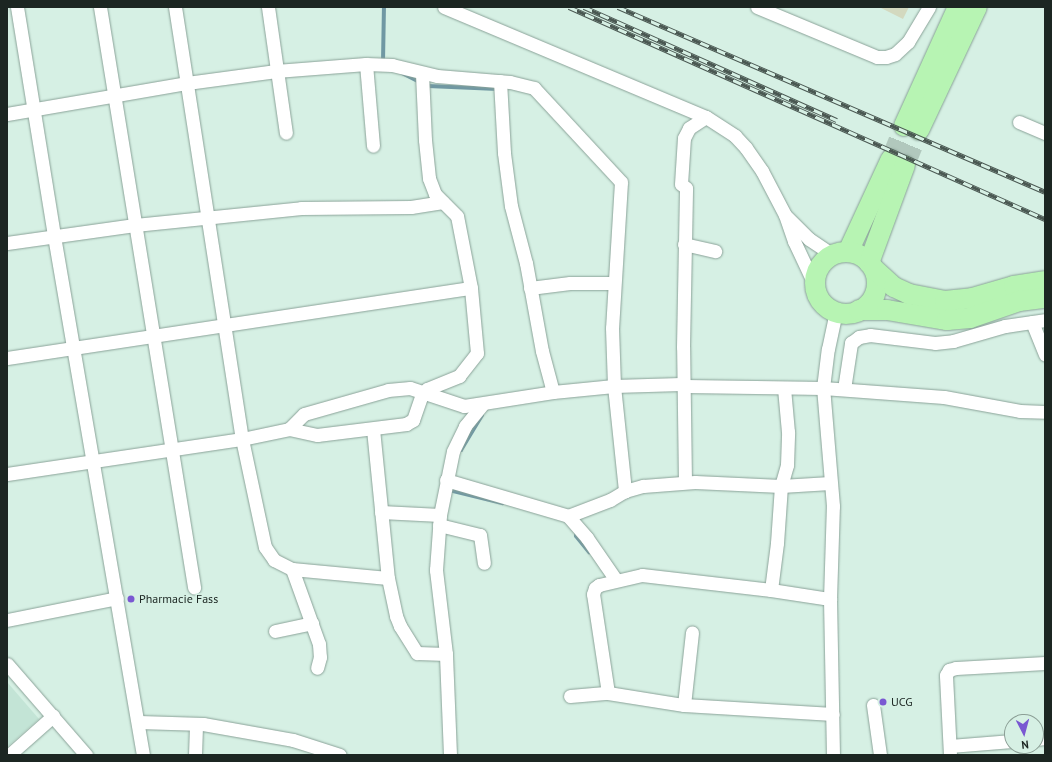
<!DOCTYPE html>
<style>
body{margin:0}
#map{position:relative;width:1052px;height:762px;overflow:hidden;background:#d6f0e4;font-family:"PT Sans",sans-serif}
div>[style]{position:absolute}
[style*='--x']{left:calc(var(--x)*1px);top:calc(var(--y)*1px);width:calc(var(--w)*1px);rotate:calc(var(--a)*1deg)}
.built>*{inset:0;background:#c3e4d6}
.green>*{inset:0;background:#d3d9bf}
.stream>*{height:4px;margin:-2px;padding:0 2px;transform-origin:2px;border-radius:2px;background:#7098a3}
.primary-tunnel>*{height:20px;margin-top:-10px;transform-origin:0;background:repeating-linear-gradient(90deg,#b1c8bd 0 20px,transparent 0 30px)}
.roads{filter:drop-shadow(0 0 1px #8aa298) drop-shadow(0 0 1px #8aa298)}
.street>*{height:13px;margin:-6.5px;padding:0 6.5px;transform-origin:6.5px;border-radius:6.5px;background:#fff}
.primary>*{height:20px;margin:-10px;padding:0 10px;transform-origin:10px;border-radius:10px;background:#b7f4b3}
.primary>.ring{margin:-10px;padding:0;box-sizing:content-box;background:none;border:20px solid #b7f4b3;border-radius:50%}
.rail>*{height:4.5px;margin-top:-2.25px;transform-origin:0;background:repeating-linear-gradient(90deg,#d6f0e4 0 9px,#4a5852 0 18px);box-sizing:border-box;border-block:1px solid #4a5852}
.dots>*{width:11px;height:11px;translate:-50% -50%;box-sizing:border-box;border:2px solid #d6f0e4;border-radius:50%}
span{translate:-50% -50%;white-space:nowrap;text-align:center;line-height:1.15;-webkit-text-stroke:3px #d6f0e4;paint-order:stroke}
.poi-label{font-size:12px;color:#1c2622}
.left{translate:0 -50%;text-align:left}
.frame{position:absolute;inset:0;border:8px solid #1c2622;pointer-events:none}
.north{position:absolute;left:1004px;top:714px;width:40px;height:40px;box-sizing:border-box;background:#d6f0e4;border:1px solid #8c9f96;border-radius:50%;rotate:174deg;font-size:11px;font-weight:700;line-height:16px;text-align:center;color:#1c2622}
.north::after{content:'';display:block;margin:auto;width:14px;height:18px;background:#7a58d2;clip-path:polygon(50% 0,100% 100%,50% 72%,0 100%)}
</style>
<div id="map">
<div class="built">
<i style="clip-path:polygon(7px 682px,39px 719px,7px 747px)"></i>
</div>
<div class="green">
<i style="clip-path:polygon(879px 7px,909px 7px,903px 19px)"></i>
</div>
<div class="stream">
<i style="--x:383;--y:62;--w:55;--a:-89"></i>
<i style="--x:402;--y:73;--w:29;--a:27"></i>
<i style="--x:428;--y:86;--w:70;--a:2.5"></i>
<i style="--x:457;--y:450;--w:4;--a:0"></i>
<i style="--x:461;--y:450;--w:41;--a:-59"></i>
<i style="--x:449;--y:487;--w:3;--a:90"></i>
<i style="--x:449;--y:490;--w:55;--a:13.8"></i>
<i style="--x:577;--y:530;--w:6;--a:99"></i>
<i style="--x:576;--y:536;--w:21;--a:51"></i>
</div>
<div class="primary-tunnel">
<i style="--x:891;--y:159;--w:35;--a:-68"></i>
<i style="--x:905;--y:165;--w:38;--a:-68"></i>
</div>
<div class="roads">
<div class="street">
<i style="--x:17;--y:7;--w:232;--a:80.8"></i>
<i style="--x:54;--y:236;--w:527;--a:80.27"></i>
<i style="--x:100;--y:7;--w:588;--a:80.79"></i>
<i style="--x:175;--y:7;--w:437;--a:81.2"></i>
<i style="--x:242;--y:439;--w:110;--a:78"></i>
<i style="--x:265;--y:547;--w:16;--a:55"></i>
<i style="--x:274;--y:560;--w:20;--a:27"></i>
<i style="--x:292;--y:569;--w:96;--a:5.4"></i>
<i style="--x:268;--y:7;--w:127;--a:81.9"></i>
<i style="--x:444;--y:7;--w:284;--a:22.8"></i>
<i style="--x:706;--y:117;--w:35;--a:33"></i>
<i style="--x:735;--y:136;--w:16;--a:47"></i>
<i style="--x:746;--y:148;--w:28;--a:55"></i>
<i style="--x:762;--y:171;--w:50;--a:62.4"></i>
<i style="--x:785;--y:215;--w:28;--a:71"></i>
<i style="--x:794;--y:241;--w:52;--a:64.9"></i>
<i style="--x:757;--y:7;--w:130;--a:22.6"></i>
<i style="--x:877;--y:57;--w:9;--a:0"></i>
<i style="--x:886;--y:57;--w:9;--a:-18"></i>
<i style="--x:895;--y:54;--w:18;--a:-43"></i>
<i style="--x:908;--y:42;--w:41;--a:-59"></i>
<i style="--x:366;--y:64;--w:82;--a:85.1"></i>
<i style="--x:500;--y:81;--w:72;--a:86.8"></i>
<i style="--x:504;--y:153;--w:53;--a:82.5"></i>
<i style="--x:511;--y:206;--w:59;--a:75.3"></i>
<i style="--x:526;--y:263;--w:89;--a:79.7"></i>
<i style="--x:542;--y:351;--w:42;--a:75"></i>
<i style="--x:7;--y:114;--w:183;--a:-9.8"></i>
<i style="--x:187;--y:83;--w:90;--a:-7.7"></i>
<i style="--x:276;--y:71;--w:90;--a:-4.4"></i>
<i style="--x:366;--y:64;--w:26;--a:2"></i>
<i style="--x:392;--y:65;--w:46;--a:13.7"></i>
<i style="--x:437;--y:76;--w:73;--a:4.7"></i>
<i style="--x:510;--y:82;--w:25;--a:14"></i>
<i style="--x:534;--y:88;--w:128;--a:47.2"></i>
<i style="--x:621;--y:182;--w:146;--a:93.5"></i>
<i style="--x:612;--y:328;--w:58;--a:88"></i>
<i style="--x:614;--y:386;--w:106;--a:84"></i>
<i style="--x:625;--y:491;--w:17;--a:149"></i>
<i style="--x:610;--y:500;--w:45;--a:159.1"></i>
<i style="--x:1019;--y:122;--w:28;--a:23"></i>
<i style="--x:787;--y:217;--w:31;--a:45"></i>
<i style="--x:809;--y:239;--w:29;--a:34"></i>
<i style="--x:7;--y:243;--w:129;--a:-8"></i>
<i style="--x:135;--y:225;--w:167;--a:-5.8"></i>
<i style="--x:301;--y:208;--w:110;--a:-0.5"></i>
<i style="--x:411;--y:207;--w:32;--a:-9"></i>
<i style="--x:684;--y:244;--w:32;--a:13"></i>
<i style="--x:530;--y:288;--w:40;--a:-7.1"></i>
<i style="--x:570;--y:283;--w:43;--a:0"></i>
<i style="--x:1032;--y:322;--w:35;--a:68"></i>
<i style="--x:7;--y:358;--w:469;--a:-8.6"></i>
<i style="--x:844;--y:389;--w:47;--a:-81.3"></i>
<i style="--x:851;--y:343;--w:10;--a:-37"></i>
<i style="--x:859;--y:337;--w:11;--a:-10"></i>
<i style="--x:870;--y:335;--w:65;--a:7"></i>
<i style="--x:935;--y:343;--w:18;--a:-6"></i>
<i style="--x:953;--y:341;--w:54;--a:-16.1"></i>
<i style="--x:1005;--y:326;--w:40;--a:-8.5"></i>
<i style="--x:289;--y:429;--w:21;--a:-45"></i>
<i style="--x:304;--y:414;--w:87;--a:-15.9"></i>
<i style="--x:388;--y:390;--w:22;--a:-5"></i>
<i style="--x:410;--y:388;--w:57;--a:18.4"></i>
<i style="--x:464;--y:406;--w:90;--a:-8.9"></i>
<i style="--x:553;--y:392;--w:61;--a:-5.6"></i>
<i style="--x:614;--y:386;--w:67;--a:-1.7"></i>
<i style="--x:681;--y:384;--w:4;--a:27"></i>
<i style="--x:685;--y:386;--w:138;--a:0.8"></i>
<i style="--x:823;--y:388;--w:121;--a:4.3"></i>
<i style="--x:944;--y:397;--w:77;--a:10.4"></i>
<i style="--x:1020;--y:411;--w:25;--a:2"></i>
<i style="--x:373;--y:429;--w:150;--a:84.3"></i>
<i style="--x:388;--y:578;--w:39;--a:78"></i>
<i style="--x:396;--y:616;--w:11;--a:68"></i>
<i style="--x:400;--y:626;--w:32;--a:58"></i>
<i style="--x:417;--y:653;--w:29;--a:2"></i>
<i style="--x:7;--y:474;--w:238;--a:-8.5"></i>
<i style="--x:242;--y:439;--w:48;--a:-12"></i>
<i style="--x:289;--y:429;--w:29;--a:12"></i>
<i style="--x:317;--y:435;--w:90;--a:-7"></i>
<i style="--x:406;--y:424;--w:8;--a:-30"></i>
<i style="--x:413;--y:420;--w:24;--a:-71"></i>
<i style="--x:421;--y:397;--w:10;--a:-53"></i>
<i style="--x:427;--y:389;--w:35;--a:-22"></i>
<i style="--x:459;--y:376;--w:29;--a:-52"></i>
<i style="--x:477;--y:353;--w:65;--a:-95.3"></i>
<i style="--x:471;--y:288;--w:73;--a:-101"></i>
<i style="--x:457;--y:216;--w:31;--a:-135"></i>
<i style="--x:435;--y:194;--w:17;--a:-111"></i>
<i style="--x:429;--y:178;--w:38;--a:-96"></i>
<i style="--x:425;--y:140;--w:67;--a:-92.6"></i>
<i style="--x:446;--y:480;--w:127;--a:16.4"></i>
<i style="--x:568;--y:516;--w:29;--a:49"></i>
<i style="--x:587;--y:538;--w:51;--a:55.4"></i>
<i style="--x:685;--y:482;--w:135;--a:-90.8"></i>
<i style="--x:683;--y:347;--w:159;--a:-88.9"></i>
<i style="--x:686;--y:188;--w:6;--a:-141"></i>
<i style="--x:681;--y:184;--w:46;--a:-86.3"></i>
<i style="--x:684;--y:138;--w:11;--a:-63"></i>
<i style="--x:689;--y:128;--w:20;--a:-33"></i>
<i style="--x:625;--y:491;--w:19;--a:-16"></i>
<i style="--x:643;--y:486;--w:52;--a:-4.4"></i>
<i style="--x:695;--y:482;--w:86;--a:2.7"></i>
<i style="--x:781;--y:486;--w:49;--a:-3.5"></i>
<i style="--x:381;--y:512;--w:59;--a:2.9"></i>
<i style="--x:439;--y:525;--w:42;--a:13.7"></i>
<i style="--x:480;--y:535;--w:28;--a:82"></i>
<i style="--x:292;--y:569;--w:80;--a:70.2"></i>
<i style="--x:319;--y:644;--w:13;--a:86"></i>
<i style="--x:320;--y:657;--w:11;--a:105"></i>
<i style="--x:771;--y:590;--w:47;--a:-82.7"></i>
<i style="--x:777;--y:543;--w:57;--a:-86"></i>
<i style="--x:781;--y:486;--w:22;--a:-74"></i>
<i style="--x:787;--y:465;--w:33;--a:-88"></i>
<i style="--x:788;--y:432;--w:44;--a:-95.2"></i>
<i style="--x:7;--y:620;--w:112;--a:-11.3"></i>
<i style="--x:275;--y:631;--w:38;--a:-12"></i>
<i style="--x:7;--y:664;--w:121;--a:49"></i>
<i style="--x:608;--y:693;--w:100;--a:-98.6"></i>
<i style="--x:593;--y:594;--w:6;--a:-72"></i>
<i style="--x:595;--y:588;--w:5;--a:-37"></i>
<i style="--x:599;--y:585;--w:44;--a:-13.1"></i>
<i style="--x:642;--y:575;--w:130;--a:6.6"></i>
<i style="--x:771;--y:590;--w:60;--a:8.7"></i>
<i style="--x:570;--y:696;--w:38;--a:-5"></i>
<i style="--x:608;--y:693;--w:77;--a:9"></i>
<i style="--x:684;--y:705;--w:149;--a:3.5"></i>
<i style="--x:684;--y:705;--w:73;--a:-83.7"></i>
<i style="--x:873;--y:705;--w:50;--a:82"></i>
<i style="--x:139;--y:722;--w:64;--a:1.8"></i>
<i style="--x:203;--y:724;--w:91;--a:10.1"></i>
<i style="--x:293;--y:740;--w:49;--a:17.7"></i>
<i style="--x:1036;--y:739;--w:9;--a:-6"></i>
<i style="--x:950;--y:746;--w:62;--a:-4.6"></i>
<i style="--x:9;--y:755;--w:59;--a:-41.6"></i>
<i style="--x:195;--y:755;--w:31;--a:-88"></i>
<i style="--x:450;--y:755;--w:101;--a:-92.3"></i>
<i style="--x:446;--y:654;--w:85;--a:-96.8"></i>
<i style="--x:436;--y:570;--w:55;--a:-85.8"></i>
<i style="--x:440;--y:515;--w:65;--a:-78.5"></i>
<i style="--x:453;--y:451;--w:28;--a:-64"></i>
<i style="--x:465;--y:426;--w:28;--a:-51"></i>
<i style="--x:833;--y:755;--w:156;--a:-91.1"></i>
<i style="--x:830;--y:599;--w:93;--a:-88.2"></i>
<i style="--x:833;--y:506;--w:118;--a:-94.8"></i>
<i style="--x:823;--y:388;--w:39;--a:-83"></i>
<i style="--x:828;--y:349;--w:39;--a:-78"></i>
<i style="--x:950;--y:755;--w:80;--a:-92.9"></i>
<i style="--x:946;--y:675;--w:6;--a:-59"></i>
<i style="--x:949;--y:670;--w:7;--a:-16"></i>
<i style="--x:956;--y:668;--w:89;--a:-3.2"></i>
</div>
<div class="primary">
<i style="--x:904;--y:126;--w:131;--a:-65.6"></i>
<i style="--x:919;--y:130;--w:136;--a:-64.8"></i>
<i style="--x:848;--y:252;--w:102;--a:-65.2"></i>
<i class="ring" style="left:815px;top:252px;width:42px;height:42px"></i>
<i style="--x:869;--y:263;--w:104;--a:-69.8"></i>
<i style="--x:874;--y:269;--w:27;--a:42"></i>
<i style="--x:894;--y:287;--w:17;--a:25"></i>
<i style="--x:909;--y:294;--w:37;--a:11"></i>
<i style="--x:945;--y:301;--w:27;--a:-6"></i>
<i style="--x:972;--y:298;--w:44;--a:-15.9"></i>
<i style="--x:1014;--y:286;--w:31;--a:-9"></i>
<i style="--x:859;--y:310;--w:28;--a:0"></i>
<i style="--x:887;--y:310;--w:61;--a:9.5"></i>
<i style="--x:947;--y:320;--w:23;--a:-5"></i>
<i style="--x:970;--y:318;--w:52;--a:-19.1"></i>
<i style="--x:1019;--y:301;--w:26;--a:-7"></i>
</div>
</div>
<div class="rail">
<i style="--x:569;--y:7;--w:521;--a:24.01"></i>
<i style="--x:584;--y:7;--w:277;--a:24.1"></i>
<i style="--x:618;--y:7;--w:465;--a:23.4"></i>
</div>
<div class="dots">
<i style="left:131px;top:599px;background:#7a58d2"></i>
<i style="left:883px;top:702px;background:#7a58d2"></i>
</div>
<div class="poi-label">
<span class="left" style="left:139px;top:599px">Pharmacie Fass</span>
<span class="left" style="left:891px;top:702px">UCG</span>
</div>
<div class="frame"></div>
<div class="north">N</div>
</div>
